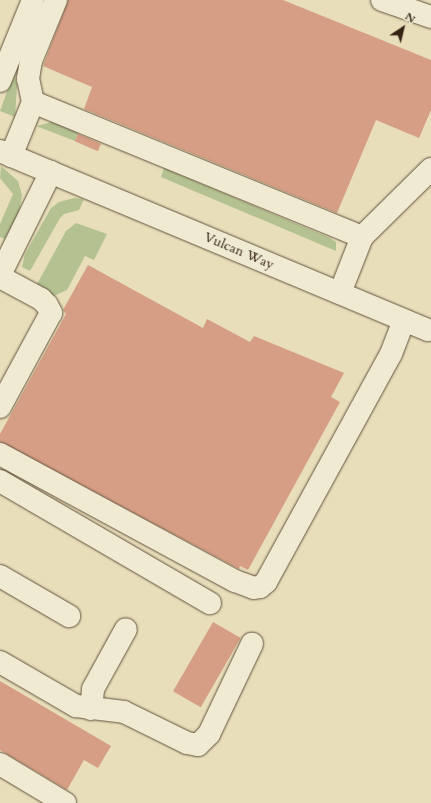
<!DOCTYPE html>
<style>
body{margin:0}
#map{position:relative;width:431px;height:803px;overflow:hidden;background:#e8deba;font-family:Cardo,serif}
div>[style]{position:absolute}
[style*='--x']{left:calc(var(--x)*1px);top:calc(var(--y)*1px);width:calc(var(--w)*1px);rotate:calc(var(--a)*1deg)}
.green>*{inset:0;background:#b4c291}
.building>*{inset:0;background:#d69e84;transform-origin:0 0}
.roads{filter:drop-shadow(0 0 1px #62523e) drop-shadow(0 0 1px #62523e)}
.minor>*{height:22px;margin:-11px;padding:0 11px;transform-origin:11px;border-radius:11px;background:#f0ead2}
span{translate:-50% -50%;white-space:nowrap;text-align:center;line-height:1.15;-webkit-text-stroke:3.5px #f0ead2;paint-order:stroke}
.street-label{font-size:14px;color:#352314}
.north{position:absolute;left:383px;top:8px;width:40px;height:40px;-webkit-text-stroke:3px #f0ead2;paint-order:stroke;rotate:35deg;font-size:11px;font-weight:700;line-height:16px;text-align:center;color:#352314}
.north::after{content:'';display:block;margin:auto;width:14px;height:18px;background:#352314;clip-path:polygon(50% 0,100% 100%,50% 72%,0 100%)}
</style>
<div id="map">
<div class="green">
<i style="clip-path:polygon(14px 72px,17px 85px,15px 117px,0 111px)"></i>
<i style="clip-path:polygon(56px 121px,80px 129px,75px 141px,36px 126px)"></i>
<i style="clip-path:polygon(1px 166px,18px 181px,22px 195px,19px 213px,5px 239px,0 237px,0 224px,13px 194px,0 178px)"></i>
<i style="clip-path:polygon(164px 168px,330px 238px,336px 242px,336px 251px,161px 177px)"></i>
<i style="clip-path:polygon(74px 198px,84px 199px,79px 210px,64px 214px,60px 218px,30px 271px,22px 267px,25px 254px,51px 208px,59px 202px)"></i>
<i style="clip-path:polygon(76px 223px,107px 234px,94px 260px,85px 256px,67px 290px,54px 296px,36px 286px,66px 231px)"></i>
</div>
<div class="building">
<i style="clip-path:polygon(68px 0,283px 0,431px 60px,431px 110px,419px 138px,376px 120px,337px 213px,84px 109px,92px 87px,43px 66px)"></i>
<i style="left:78px;top:134px;width:25px;height:8px;rotate:23deg"></i>
<i style="clip-path:polygon(88px 265px,203px 328px,207px 319px,250px 342px,254px 336px,344px 373px,331px 397px,340px 402px,248px 570px,240px 566px,239px 569px,0 442px,0 434px,66px 314px,63px 310px)"></i>
<i style="left:213px;top:622px;width:32px;height:80px;rotate:30deg"></i>
<i style="clip-path:polygon(0 681px,111px 746px,98px 768px,84px 760px,67px 790px,0 750px)"></i>
</div>
<div class="roads">
<div class="minor">
<i style="--x:382;--y:0;--w:52;--a:19.1"></i>
<i style="--x:0;--y:81;--w:87;--a:-67.8"></i>
<i style="--x:33;--y:102;--w:356;--a:22.3"></i>
<i style="--x:0;--y:151;--w:464;--a:22.7"></i>
<i style="--x:11;--y:156;--w:58;--a:-67.8"></i>
<i style="--x:33;--y:102;--w:24;--a:-102"></i>
<i style="--x:28;--y:79;--w:18;--a:-81"></i>
<i style="--x:31;--y:61;--w:66;--a:-67.7"></i>
<i style="--x:0;--y:275;--w:115;--a:-63.7"></i>
<i style="--x:0;--y:277;--w:47;--a:28.2"></i>
<i style="--x:41;--y:299;--w:8;--a:45"></i>
<i style="--x:47;--y:305;--w:9;--a:63"></i>
<i style="--x:51;--y:313;--w:107;--a:118.5"></i>
<i style="--x:340;--y:293;--w:60;--a:-68.6"></i>
<i style="--x:362;--y:237;--w:97;--a:-44.6"></i>
<i style="--x:0;--y:454;--w:267;--a:28.4"></i>
<i style="--x:235;--y:581;--w:20;--a:20"></i>
<i style="--x:254;--y:588;--w:6;--a:-9"></i>
<i style="--x:260;--y:587;--w:8;--a:-40"></i>
<i style="--x:266;--y:582;--w:260;--a:-61.3"></i>
<i style="--x:391;--y:354;--w:36;--a:-69"></i>
<i style="--x:0;--y:481;--w:243;--a:30.2"></i>
<i style="--x:0;--y:576;--w:80;--a:30.1"></i>
<i style="--x:0;--y:662;--w:88;--a:30.1"></i>
<i style="--x:76;--y:706;--w:48;--a:7.1"></i>
<i style="--x:124;--y:712;--w:70;--a:26.2"></i>
<i style="--x:187;--y:743;--w:11;--a:10"></i>
<i style="--x:198;--y:745;--w:16;--a:-45"></i>
<i style="--x:209;--y:734;--w:100;--a:-64.5"></i>
<i style="--x:91;--y:709;--w:20;--a:-84"></i>
<i style="--x:93;--y:689;--w:68;--a:-61.2"></i>
<i style="--x:0;--y:764;--w:76;--a:31"></i>
</div>
</div>
<div class="street-label">
<span style="left:239px;top:251px;rotate:23deg">Vulcan Way</span>
</div>
<div class="north">N</div>
</div>
